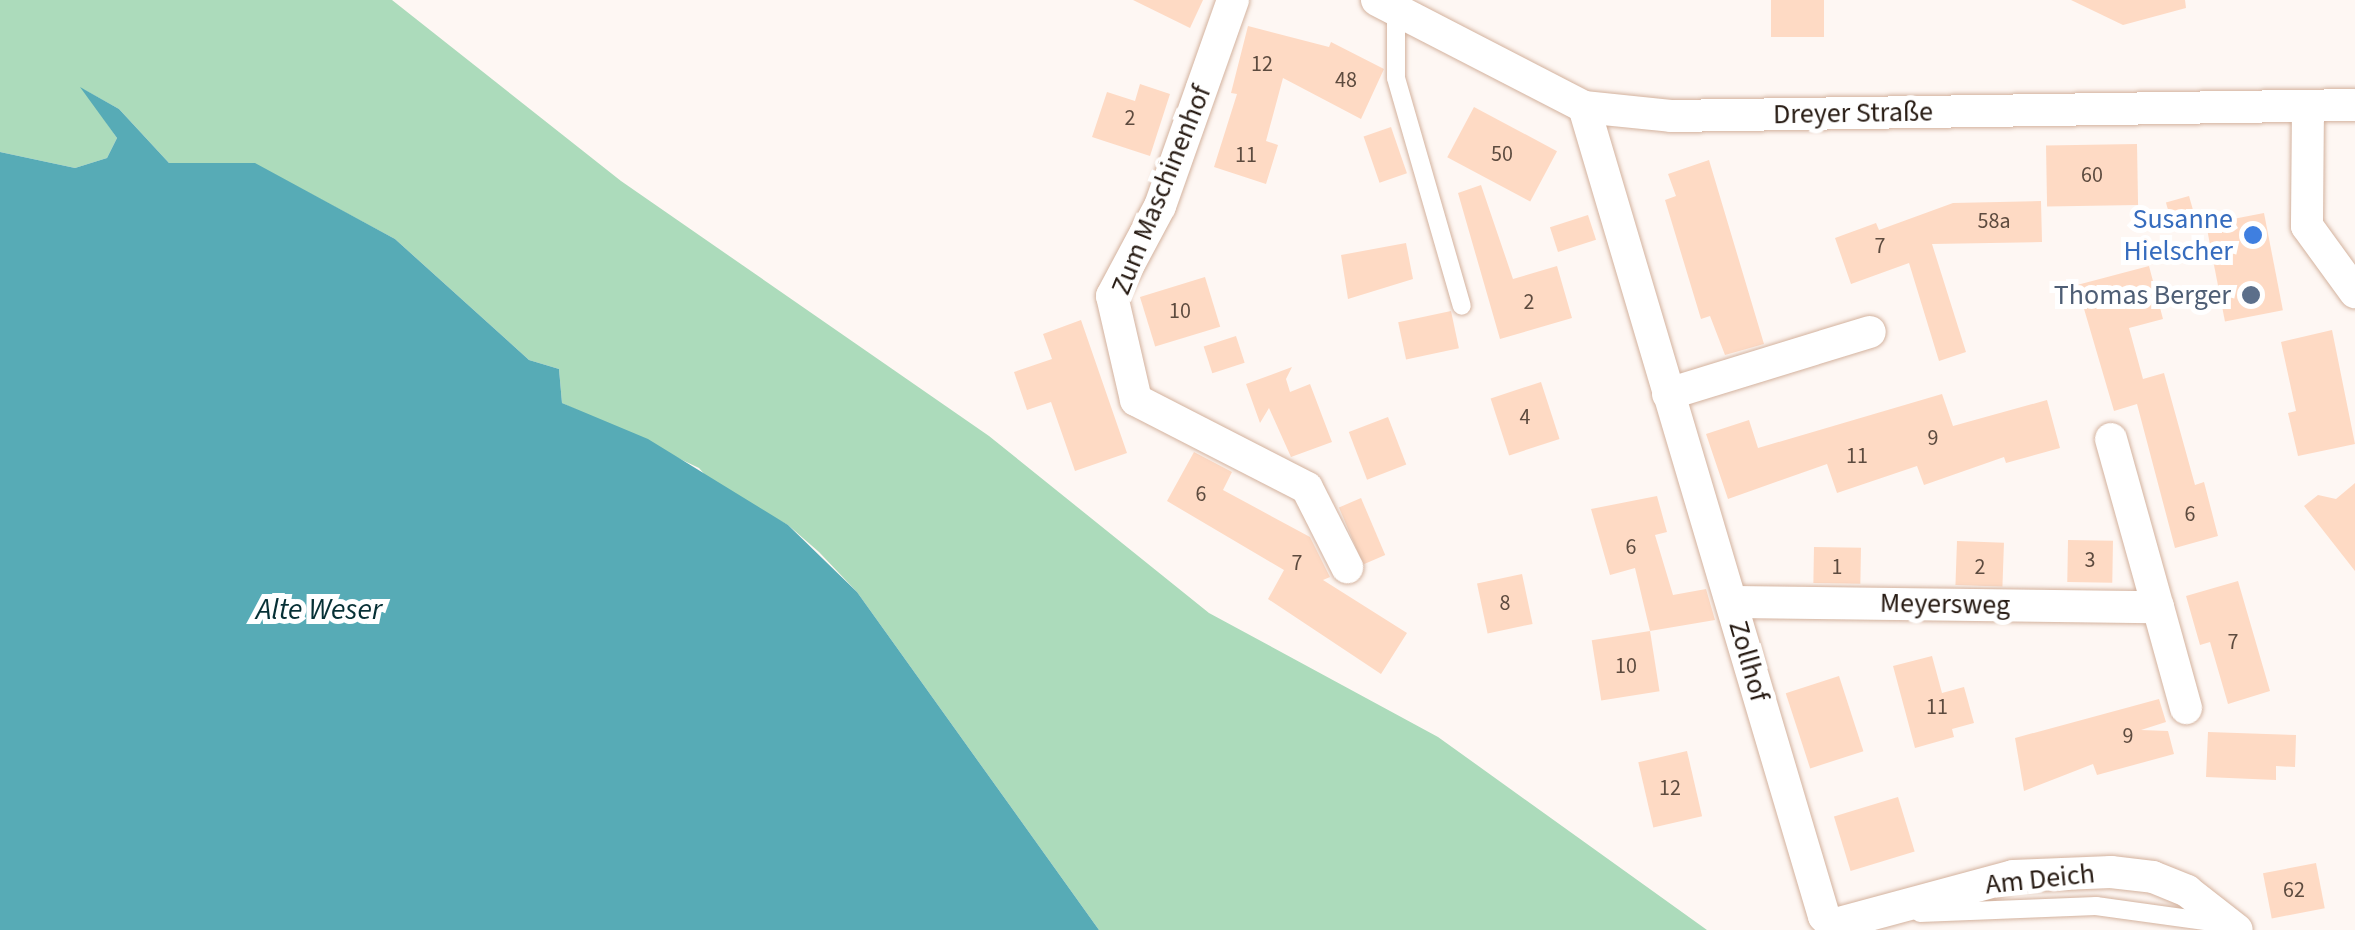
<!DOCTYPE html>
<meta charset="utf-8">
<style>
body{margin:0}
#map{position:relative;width:2355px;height:930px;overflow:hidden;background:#fef7f3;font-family:"Source Sans 3",sans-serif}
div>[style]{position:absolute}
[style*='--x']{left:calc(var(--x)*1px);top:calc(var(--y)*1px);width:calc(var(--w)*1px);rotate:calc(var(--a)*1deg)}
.green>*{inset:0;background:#acdbbb}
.water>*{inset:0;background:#57abb6}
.building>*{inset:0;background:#fedac4;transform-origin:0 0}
.roads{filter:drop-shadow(0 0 2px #d3b29e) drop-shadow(0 0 2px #d3b29e)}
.service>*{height:18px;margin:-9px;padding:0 9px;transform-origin:9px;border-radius:9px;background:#fff}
.minor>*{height:32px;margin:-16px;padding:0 16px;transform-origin:16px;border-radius:16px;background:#fff}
.dots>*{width:28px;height:28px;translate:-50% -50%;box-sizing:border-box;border:5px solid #fff;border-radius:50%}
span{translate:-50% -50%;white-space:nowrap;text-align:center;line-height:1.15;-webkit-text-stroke:10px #fff;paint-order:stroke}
.number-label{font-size:22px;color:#5d4b3f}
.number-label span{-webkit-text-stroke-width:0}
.street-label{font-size:28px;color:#271b13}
.shop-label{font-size:28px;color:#366cbe}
.right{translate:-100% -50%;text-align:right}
.service-label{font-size:28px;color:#4e5e75}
.water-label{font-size:30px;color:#063035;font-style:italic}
</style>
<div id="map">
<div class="green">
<i style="clip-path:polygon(0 0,392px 0,621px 181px,989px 436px,1209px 613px,1438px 737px,1707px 930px,1099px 930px,857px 592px,819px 552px,788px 525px,714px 485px,699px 468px,562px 403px,559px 369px,529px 360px,395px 239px,255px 164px,169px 163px,119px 109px,83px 89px,117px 138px,107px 158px,75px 168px,0 152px)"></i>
</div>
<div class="water">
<i style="clip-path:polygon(80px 87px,119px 109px,169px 163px,255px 163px,395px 239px,529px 360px,559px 369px,562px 403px,648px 439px,788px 525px,857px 592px,1099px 930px,0 930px,0 152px,75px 168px,107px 158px,117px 138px)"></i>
</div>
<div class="building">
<i style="clip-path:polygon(1133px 0,1203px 0,1190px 28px)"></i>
<i style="left:1771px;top:0;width:53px;height:37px"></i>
<i style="clip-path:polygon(2071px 0,2185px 0,2186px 8px,2123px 25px)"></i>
<i style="clip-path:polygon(1248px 26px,1329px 47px,1331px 42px,1384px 69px,1361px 119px,1283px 78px,1266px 141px,1278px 145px,1266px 184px,1214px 167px,1237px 94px,1231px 93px)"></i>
<i style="clip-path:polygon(1140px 84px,1170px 94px,1150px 156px,1092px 137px,1107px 92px,1135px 101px)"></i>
<i style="left:1474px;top:107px;width:94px;height:57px;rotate:28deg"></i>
<i style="left:1391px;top:127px;width:49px;height:29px;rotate:71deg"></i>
<i style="left:2137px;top:144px;width:61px;height:91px;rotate:89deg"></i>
<i style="clip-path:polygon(1709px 160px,1764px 344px,1725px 355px,1710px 316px,1701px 319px,1665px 200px,1676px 196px,1668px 174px)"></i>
<i style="clip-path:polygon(1481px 185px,1513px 279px,1557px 266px,1572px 318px,1500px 339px,1458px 193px)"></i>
<i style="left:2189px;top:196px;width:29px;height:24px;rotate:74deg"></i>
<i style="clip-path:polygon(2041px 201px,2042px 242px,1932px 244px,1966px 352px,1939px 361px,1909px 263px,1851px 284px,1835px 238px,1876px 223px,1879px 230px,1953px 203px)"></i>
<i style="left:2264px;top:213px;width:99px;height:59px;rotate:79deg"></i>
<i style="left:1588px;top:215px;width:26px;height:40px;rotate:72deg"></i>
<i style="clip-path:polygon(1406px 243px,1413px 279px,1348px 299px,1341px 255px)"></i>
<i style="clip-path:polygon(2149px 266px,2163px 319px,2129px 328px,2143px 379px,2164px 373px,2195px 485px,2204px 482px,2218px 536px,2175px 548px,2137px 404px,2114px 411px,2077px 285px)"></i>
<i style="left:1205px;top:277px;width:52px;height:68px;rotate:73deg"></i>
<i style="left:1451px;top:311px;width:38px;height:54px;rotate:78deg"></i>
<i style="clip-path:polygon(1081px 320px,1127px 453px,1075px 471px,1051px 402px,1027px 410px,1014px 372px,1052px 359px,1043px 334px)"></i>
<i style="clip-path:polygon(2332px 330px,2355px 444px,2298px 456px,2288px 413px,2296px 411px,2281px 342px)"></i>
<i style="left:1236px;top:336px;width:28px;height:34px;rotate:72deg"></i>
<i style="clip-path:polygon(1292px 367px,1286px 379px,1290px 392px,1310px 384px,1332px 442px,1291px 457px,1269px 408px,1260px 423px,1246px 384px)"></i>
<i style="left:1541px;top:382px;width:60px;height:53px;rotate:72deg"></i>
<i style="clip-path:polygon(1942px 394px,1953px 426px,2047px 400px,2060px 448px,2006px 463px,2004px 457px,1924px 485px,1917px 466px,1837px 493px,1827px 464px,1728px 499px,1706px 434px,1749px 420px,1758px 448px)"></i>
<i style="left:1388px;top:417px;width:51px;height:42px;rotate:69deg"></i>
<i style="clip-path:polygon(1194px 452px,1232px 472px,1223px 490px,1310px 537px,1330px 577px,1323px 580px,1407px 633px,1381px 674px,1268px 599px,1284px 570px,1167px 501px)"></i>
<i style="clip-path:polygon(2355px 483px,2355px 571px,2304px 506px,2318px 495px,2336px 499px)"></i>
<i style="clip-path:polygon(1657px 496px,1667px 532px,1655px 535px,1673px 595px,1706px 589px,1715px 620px,1650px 631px,1635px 568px,1610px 575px,1591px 509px)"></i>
<i style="left:1361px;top:498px;width:62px;height:24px;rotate:67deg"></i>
<i style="left:2068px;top:540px;width:45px;height:42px;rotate:1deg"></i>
<i style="left:1957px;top:541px;width:47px;height:44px;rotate:2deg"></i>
<i style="left:1814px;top:547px;width:47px;height:36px;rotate:1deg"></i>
<i style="left:1522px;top:574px;width:51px;height:46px;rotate:78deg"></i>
<i style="clip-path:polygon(2238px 581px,2270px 691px,2228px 704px,2210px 642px,2200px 645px,2186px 596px)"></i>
<i style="left:1650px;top:631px;width:61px;height:59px;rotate:81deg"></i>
<i style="clip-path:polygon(1932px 656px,1942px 693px,1964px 687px,1974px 723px,1952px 729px,1954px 737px,1915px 748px,1893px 666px)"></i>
<i style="left:1839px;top:676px;width:79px;height:56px;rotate:72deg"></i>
<i style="clip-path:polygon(2159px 699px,2166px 722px,2141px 730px,2168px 731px,2174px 754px,2097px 775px,2093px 764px,2024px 791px,2015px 738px)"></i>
<i style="clip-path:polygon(2208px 732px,2296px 735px,2295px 767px,2276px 766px,2276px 780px,2206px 777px)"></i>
<i style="left:1687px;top:751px;width:67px;height:50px;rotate:77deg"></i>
<i style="left:1898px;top:797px;width:57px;height:67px;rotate:73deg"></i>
<i style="left:2316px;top:863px;width:46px;height:54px;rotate:79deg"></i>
</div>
<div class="roads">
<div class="service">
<i style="--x:1396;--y:10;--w:68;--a:90"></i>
<i style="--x:1396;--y:78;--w:237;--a:73.9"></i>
<i style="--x:1920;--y:913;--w:176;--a:-2.3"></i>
<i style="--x:2096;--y:906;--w:123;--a:7.9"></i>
</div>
<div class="minor">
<i style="--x:1233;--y:0;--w:219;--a:109.5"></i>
<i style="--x:1160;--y:206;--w:102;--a:118.1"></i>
<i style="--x:1112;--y:296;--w:107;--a:77"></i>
<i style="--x:1136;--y:400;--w:192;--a:27.2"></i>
<i style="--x:1307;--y:488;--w:89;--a:63.1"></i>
<i style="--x:1377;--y:0;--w:233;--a:27.3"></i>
<i style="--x:1584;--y:107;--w:87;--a:5.9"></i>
<i style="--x:1671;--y:116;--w:684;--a:-0.92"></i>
<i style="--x:2308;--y:106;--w:120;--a:90.5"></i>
<i style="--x:2307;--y:226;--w:82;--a:54"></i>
<i style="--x:1584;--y:107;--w:844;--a:73.48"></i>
<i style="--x:1824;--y:916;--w:12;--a:48"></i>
<i style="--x:1832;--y:925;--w:188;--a:-15.1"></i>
<i style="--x:2013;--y:876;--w:98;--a:-2.3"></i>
<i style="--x:2111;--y:872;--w:42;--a:6.8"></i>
<i style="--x:2153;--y:877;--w:37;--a:22"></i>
<i style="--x:2187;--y:891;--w:63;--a:38"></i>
<i style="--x:1668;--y:394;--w:211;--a:-17.1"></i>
<i style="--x:2111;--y:439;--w:174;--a:74.4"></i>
<i style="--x:1732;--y:602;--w:426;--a:0.7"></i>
<i style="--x:2158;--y:607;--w:105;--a:74.5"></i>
</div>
</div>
<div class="dots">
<i style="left:2253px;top:235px;background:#3f7fe0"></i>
<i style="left:2251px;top:295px;background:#5c6f8a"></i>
</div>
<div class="number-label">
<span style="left:1262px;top:65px">12</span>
<span style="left:1346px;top:81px">48</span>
<span style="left:1130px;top:119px">2</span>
<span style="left:1502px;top:155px">50</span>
<span style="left:1246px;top:156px">11</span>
<span style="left:2092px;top:176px">60</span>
<span style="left:1994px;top:222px">58a</span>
<span style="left:1880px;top:247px">7</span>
<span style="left:1529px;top:303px">2</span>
<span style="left:1180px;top:312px">10</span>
<span style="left:1525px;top:418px">4</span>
<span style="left:1933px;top:439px">9</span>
<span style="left:1857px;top:457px">11</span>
<span style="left:1201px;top:495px">6</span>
<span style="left:2190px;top:515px">6</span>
<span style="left:1631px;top:548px">6</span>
<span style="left:2090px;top:561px">3</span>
<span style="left:1297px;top:564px">7</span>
<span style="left:1837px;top:568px">1</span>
<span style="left:1980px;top:568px">2</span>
<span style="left:1505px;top:604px">8</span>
<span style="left:2233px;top:643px">7</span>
<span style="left:1626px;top:667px">10</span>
<span style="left:1937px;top:708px">11</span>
<span style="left:2128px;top:737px">9</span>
<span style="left:1670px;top:789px">12</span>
<span style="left:2294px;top:891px">62</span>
</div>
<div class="street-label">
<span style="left:1853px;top:113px;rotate:-1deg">Dreyer Straße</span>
<span style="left:1161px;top:190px;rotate:-68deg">Zum Maschinenhof</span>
<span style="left:1945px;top:604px;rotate:1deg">Meyersweg</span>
<span style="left:1749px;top:661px;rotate:74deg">Zollhof</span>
<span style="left:2040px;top:879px;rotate:-6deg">Am Deich</span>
</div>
<div class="shop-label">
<span class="right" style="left:2233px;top:235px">Susanne<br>Hielscher</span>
</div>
<div class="service-label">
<span class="right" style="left:2231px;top:295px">Thomas Berger</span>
</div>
<div class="water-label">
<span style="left:319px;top:610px">Alte Weser</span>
</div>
</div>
